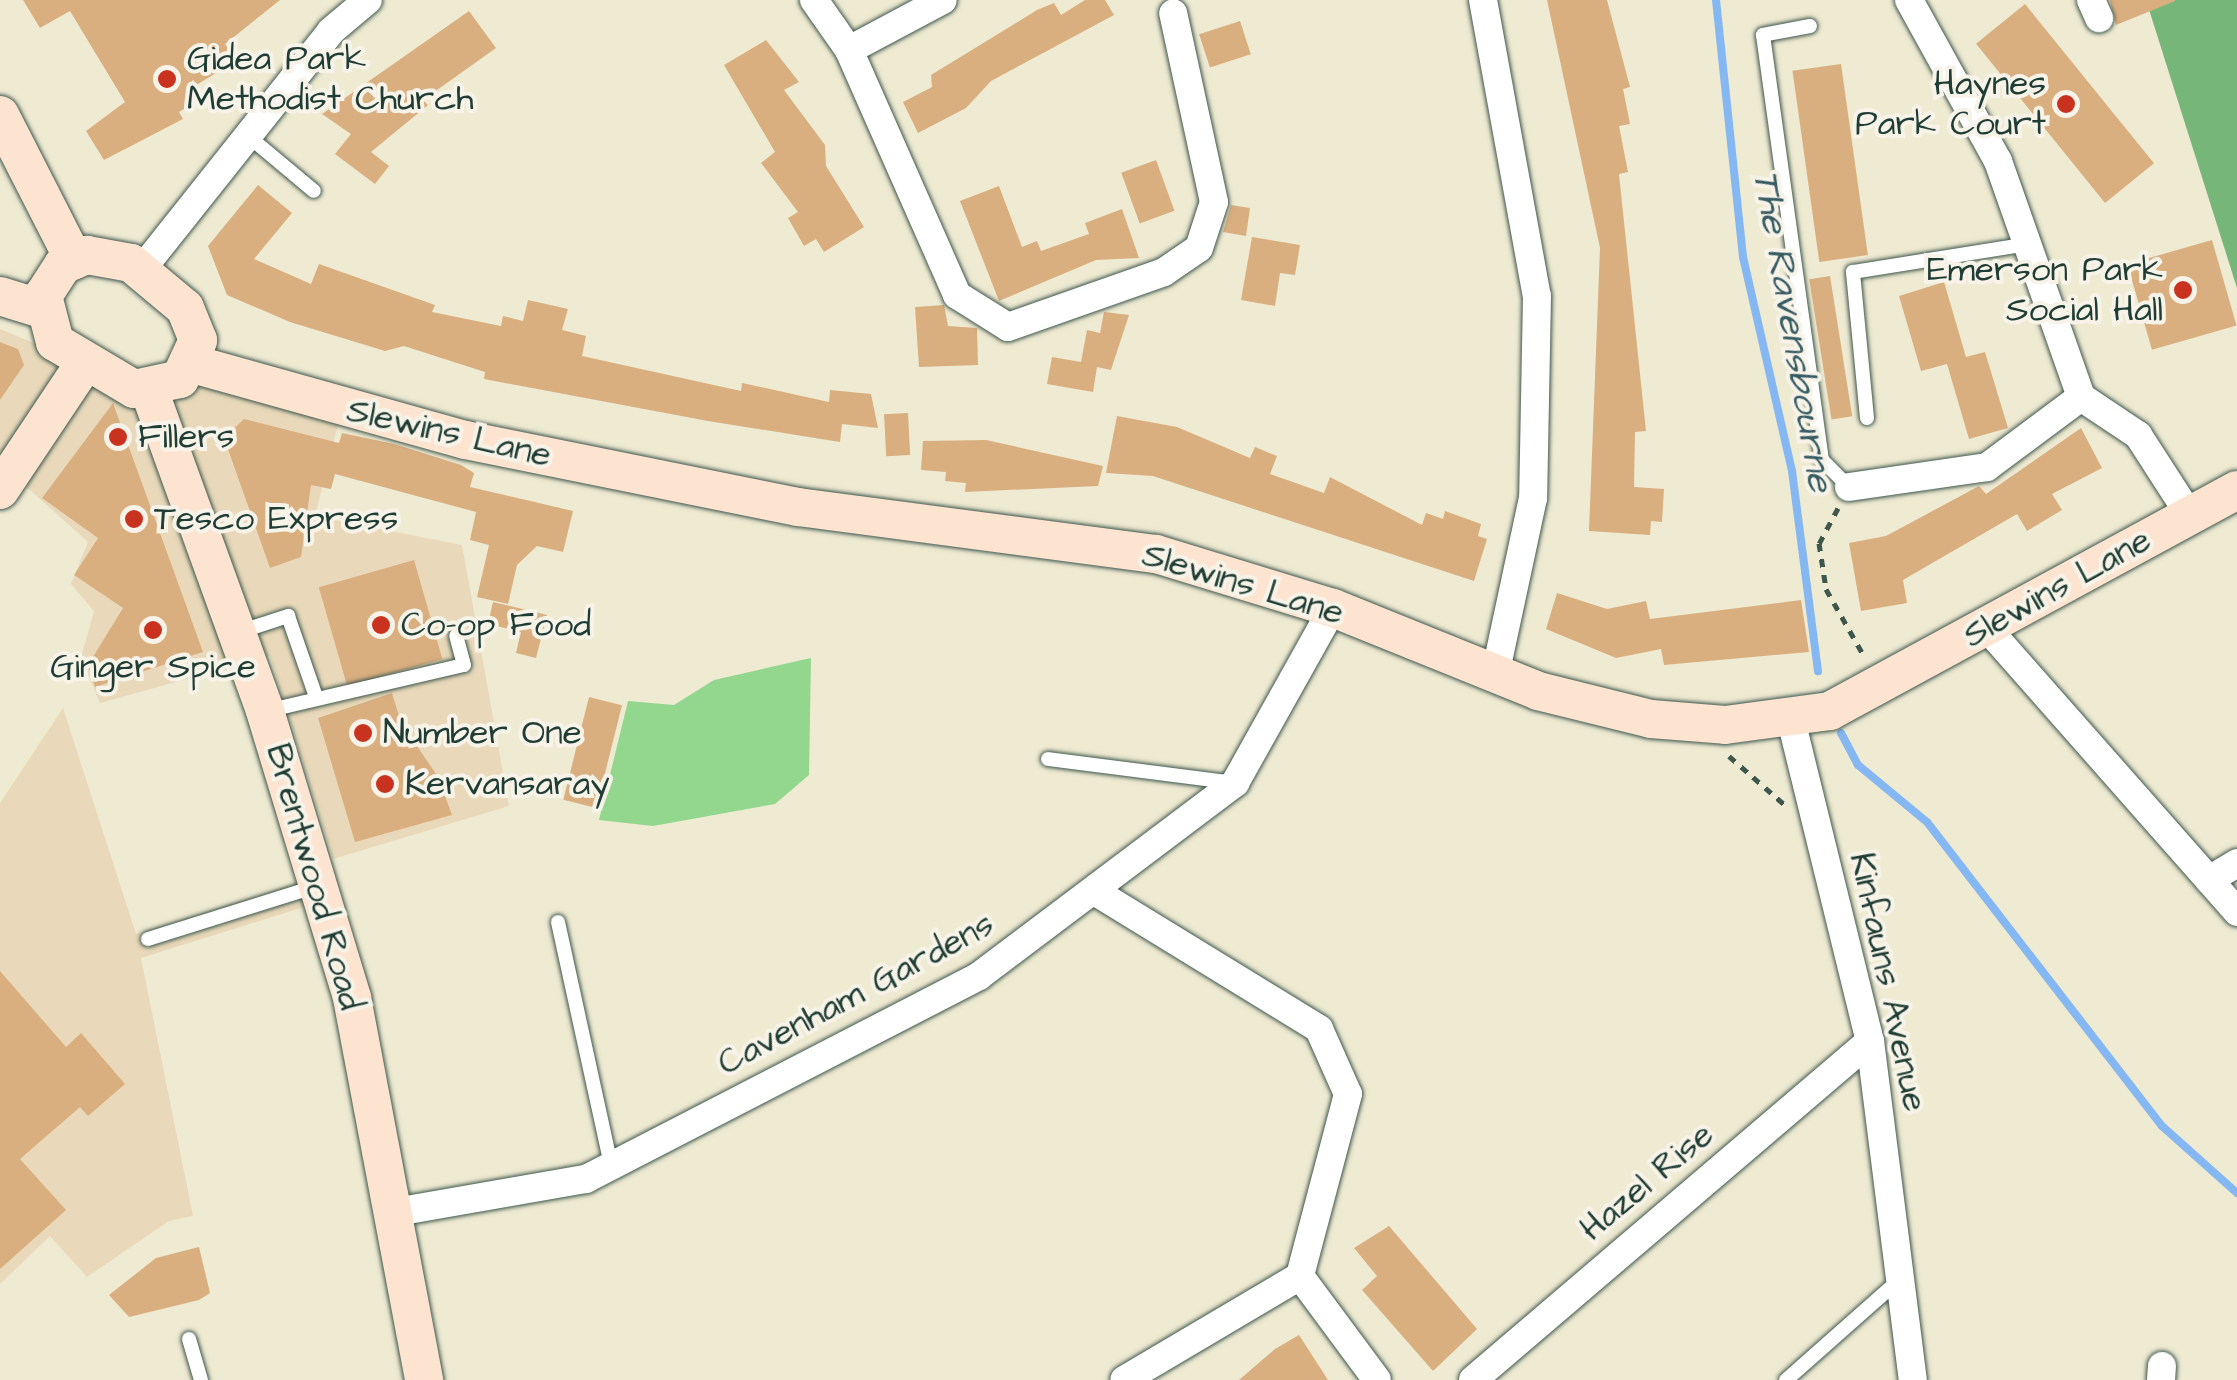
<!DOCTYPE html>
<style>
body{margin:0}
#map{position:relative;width:2237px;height:1380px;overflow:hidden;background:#efead2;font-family:"Architects Daughter",sans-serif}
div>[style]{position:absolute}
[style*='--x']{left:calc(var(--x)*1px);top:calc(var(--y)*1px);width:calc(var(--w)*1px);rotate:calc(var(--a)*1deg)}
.built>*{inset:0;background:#e9d9ba}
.green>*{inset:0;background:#93d68e}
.forest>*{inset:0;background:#76b779}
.stream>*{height:8px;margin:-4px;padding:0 4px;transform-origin:4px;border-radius:4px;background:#85b7f2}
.building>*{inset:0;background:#daaf80;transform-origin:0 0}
.path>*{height:5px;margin-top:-2.5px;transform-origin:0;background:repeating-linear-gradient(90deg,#3e574c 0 8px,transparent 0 16px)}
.roads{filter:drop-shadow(0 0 2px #3e574c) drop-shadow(0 0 2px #3e574c)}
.lane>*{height:14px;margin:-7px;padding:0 7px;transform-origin:7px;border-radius:7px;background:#fff}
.street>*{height:28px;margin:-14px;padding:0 14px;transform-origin:14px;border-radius:14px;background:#fff}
.secondary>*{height:38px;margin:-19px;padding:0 19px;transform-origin:19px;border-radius:19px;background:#fde4d1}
.dots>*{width:28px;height:28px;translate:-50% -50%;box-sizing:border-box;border:5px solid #f7f3e8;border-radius:50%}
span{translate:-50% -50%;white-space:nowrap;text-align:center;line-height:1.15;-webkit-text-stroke:8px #f7f3e8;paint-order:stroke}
.poi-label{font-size:35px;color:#1f3d34}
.left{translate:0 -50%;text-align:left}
.right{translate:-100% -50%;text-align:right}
.street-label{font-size:35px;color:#1f3d34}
.water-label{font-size:38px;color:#385c64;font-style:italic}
</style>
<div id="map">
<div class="built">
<i style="clip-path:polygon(0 329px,148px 390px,193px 364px,342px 408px,315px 516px,462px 545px,509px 806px,333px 859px,270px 656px,100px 703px,81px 658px,94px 611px,71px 584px,88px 542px,0 463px)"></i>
<i style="clip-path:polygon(63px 708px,136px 934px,296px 883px,304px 907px,141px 958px,193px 1216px,169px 1221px,87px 1277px,50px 1236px,0 1284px,0 803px)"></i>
</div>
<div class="green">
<i style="clip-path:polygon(811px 658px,809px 775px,775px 804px,653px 826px,599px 820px,628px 701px,674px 705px,714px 680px)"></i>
</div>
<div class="forest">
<i style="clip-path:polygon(2146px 0,2237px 0,2237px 288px)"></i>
</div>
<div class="stream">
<i style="--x:1716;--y:0;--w:258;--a:84"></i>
<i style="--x:1743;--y:257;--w:220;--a:77.1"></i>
<i style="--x:1792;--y:471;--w:202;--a:82.6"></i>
<i style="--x:1841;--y:733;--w:36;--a:62"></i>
<i style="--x:1858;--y:765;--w:89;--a:39.6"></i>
<i style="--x:1927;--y:822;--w:384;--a:52.3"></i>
<i style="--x:2162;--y:1126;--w:101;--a:41.8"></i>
</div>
<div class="building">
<i style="clip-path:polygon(23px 0,280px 0,225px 44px,236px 61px,193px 87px,200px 99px,179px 112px,183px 119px,104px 160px,86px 131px,125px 102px,70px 11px,40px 28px)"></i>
<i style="clip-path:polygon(1085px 0,1105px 0,1114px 15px,991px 81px,966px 108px,918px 133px,903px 102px,932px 87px,931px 75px,1037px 10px,1054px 3px,1061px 15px)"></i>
<i style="clip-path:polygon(1547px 0,1607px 0,1630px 87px,1623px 89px,1630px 124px,1619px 126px,1628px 172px,1619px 174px,1646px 431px,1635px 432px,1634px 487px,1664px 489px,1662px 522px,1651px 521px,1650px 535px,1589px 531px,1600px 248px)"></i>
<i style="clip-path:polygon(2110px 0,2175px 0,2175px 1px,2116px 25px)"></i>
<i style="left:2025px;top:4px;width:205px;height:63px;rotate:51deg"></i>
<i style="clip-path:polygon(469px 11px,496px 48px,423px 100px,428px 105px,371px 152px,389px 166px,375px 184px,335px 154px,351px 134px,322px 114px)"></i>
<i style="left:1240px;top:21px;width:35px;height:43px;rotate:72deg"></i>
<i style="clip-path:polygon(766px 40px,799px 82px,784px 90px,825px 145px,826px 166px,864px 227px,824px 252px,816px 239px,804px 246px,788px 218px,798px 212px,761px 163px,775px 152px,724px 65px)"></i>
<i style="left:1841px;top:64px;width:193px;height:49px;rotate:82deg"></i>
<i style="left:1156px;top:160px;width:54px;height:37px;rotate:70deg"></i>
<i style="clip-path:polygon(258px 185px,292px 213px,254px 259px,311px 284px,319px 264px,435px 305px,432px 312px,501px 326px,503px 316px,523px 321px,528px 300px,568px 309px,562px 330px,586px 336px,582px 356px,741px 391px,742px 383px,829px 402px,830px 390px,871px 394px,878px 428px,842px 424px,840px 442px,708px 421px,484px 379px,485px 372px,404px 346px,385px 351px,290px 322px,227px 295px,208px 246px)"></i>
<i style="clip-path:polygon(999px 186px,1022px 247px,1037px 241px,1041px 251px,1089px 234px,1085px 223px,1122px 209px,1139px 258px,1096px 260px,999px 301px,960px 201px)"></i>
<i style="clip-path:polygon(1231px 205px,1250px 208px,1246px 236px,1223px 232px)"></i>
<i style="clip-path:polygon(1252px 237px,1300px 245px,1295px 275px,1280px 273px,1275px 306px,1241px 300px)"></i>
<i style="left:2212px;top:240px;width:89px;height:88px;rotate:74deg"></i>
<i style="left:1830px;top:276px;width:142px;height:21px;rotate:81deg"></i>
<i style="clip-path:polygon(1944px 282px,1966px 357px,1985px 352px,2008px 428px,1969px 439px,1947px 364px,1921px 371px,1899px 296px)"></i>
<i style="clip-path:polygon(944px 305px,948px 326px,977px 328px,978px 365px,919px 367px,915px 307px)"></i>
<i style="clip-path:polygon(1104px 312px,1129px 315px,1111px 370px,1097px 367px,1093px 392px,1047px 384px,1052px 357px,1081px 362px,1087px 330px,1100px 333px)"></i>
<i style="clip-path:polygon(0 342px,18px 349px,24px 365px,0 400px)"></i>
<i style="clip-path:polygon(113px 403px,203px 652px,95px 687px,88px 665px,123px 608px,74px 575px,98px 538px,42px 498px)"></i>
<i style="left:908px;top:413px;width:42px;height:24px;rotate:87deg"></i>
<i style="clip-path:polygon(1117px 416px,1177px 427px,1250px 458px,1255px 447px,1277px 456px,1270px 474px,1324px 493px,1330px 477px,1422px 525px,1426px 513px,1443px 519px,1445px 511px,1481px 524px,1478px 536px,1487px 539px,1474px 581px,1153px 476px,1106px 473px)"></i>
<i style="clip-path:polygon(244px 419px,339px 443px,342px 433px,394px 444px,461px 465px,474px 473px,470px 487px,573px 511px,563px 552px,537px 546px,517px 565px,508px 604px,477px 597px,489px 545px,470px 540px,476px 512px,335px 474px,331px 489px,311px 485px,301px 557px,270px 568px,224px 438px)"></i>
<i style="clip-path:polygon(2081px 428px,2102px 468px,2052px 494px,2062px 510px,2027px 531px,2017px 514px,1903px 580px,1907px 603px,1861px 611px,1849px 543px,1886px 536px,1979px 486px,1986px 494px)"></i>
<i style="clip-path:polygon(986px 440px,1103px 466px,1098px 486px,965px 492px,966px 483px,945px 481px,946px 472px,921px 470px,923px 441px)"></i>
<i style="left:414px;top:560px;width:103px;height:99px;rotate:74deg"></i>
<i style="clip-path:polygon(1557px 593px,1607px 609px,1646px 601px,1650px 619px,1801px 600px,1809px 652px,1664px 665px,1661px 649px,1616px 658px,1546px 629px)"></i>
<i style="clip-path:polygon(493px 602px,547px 615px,536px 658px,516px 653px,521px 632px,488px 624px)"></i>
<i style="clip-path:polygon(392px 693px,409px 749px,417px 746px,438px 777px,452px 815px,355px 842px,318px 718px)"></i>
<i style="left:589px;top:697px;width:34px;height:106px;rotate:14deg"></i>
<i style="clip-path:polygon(0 971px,66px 1047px,81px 1033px,125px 1084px,88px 1116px,80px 1107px,20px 1159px,66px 1210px,0 1269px)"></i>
<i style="clip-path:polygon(1389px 1226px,1477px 1329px,1433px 1371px,1362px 1290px,1377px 1276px,1354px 1248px)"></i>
<i style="clip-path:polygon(199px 1247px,210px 1293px,199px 1300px,129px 1317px,109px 1295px,156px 1258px)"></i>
<i style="clip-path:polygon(1299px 1335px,1328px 1380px,1239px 1380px,1275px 1349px)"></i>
</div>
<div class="path">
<i style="--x:1838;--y:508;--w:40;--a:118"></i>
<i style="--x:1819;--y:543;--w:47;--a:81.3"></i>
<i style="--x:1826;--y:589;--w:77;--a:60.4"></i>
<i style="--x:1729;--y:756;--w:74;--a:41.2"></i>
</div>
<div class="roads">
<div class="lane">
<i style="--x:1810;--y:26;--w:48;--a:169.2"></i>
<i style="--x:1763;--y:35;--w:429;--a:82.1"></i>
<i style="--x:1822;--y:460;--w:38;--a:45"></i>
<i style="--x:247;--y:135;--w:87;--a:39.9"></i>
<i style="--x:1867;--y:418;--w:147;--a:-95.5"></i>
<i style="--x:1853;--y:272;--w:176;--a:-9.1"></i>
<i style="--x:239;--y:632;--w:52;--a:-18.1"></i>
<i style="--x:288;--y:616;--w:83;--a:70.9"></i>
<i style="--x:266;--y:711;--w:203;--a:-13.1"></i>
<i style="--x:464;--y:665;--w:30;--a:-105"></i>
<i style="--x:1048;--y:759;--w:189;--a:7.3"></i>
<i style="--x:558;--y:922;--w:250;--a:77.7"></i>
<i style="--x:148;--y:939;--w:174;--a:-17.4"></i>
<i style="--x:189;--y:1339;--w:43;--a:73.7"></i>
<i style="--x:1786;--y:1380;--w:152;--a:-41.5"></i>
</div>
<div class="street">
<i style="--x:814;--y:0;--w:61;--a:55"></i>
<i style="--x:849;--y:50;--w:268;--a:66.2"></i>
<i style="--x:957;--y:295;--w:60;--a:32.1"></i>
<i style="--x:1008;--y:327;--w:165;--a:-19.4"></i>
<i style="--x:1164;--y:272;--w:42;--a:-34.4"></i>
<i style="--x:1199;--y:248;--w:48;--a:-71.9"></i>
<i style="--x:1214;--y:202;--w:193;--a:-102.2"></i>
<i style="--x:1483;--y:0;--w:301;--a:79.7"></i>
<i style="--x:1537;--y:296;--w:202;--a:91.1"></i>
<i style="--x:1533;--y:498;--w:181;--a:102.1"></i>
<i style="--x:1909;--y:0;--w:184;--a:61.1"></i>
<i style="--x:1998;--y:161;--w:250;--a:70.6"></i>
<i style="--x:2081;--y:397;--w:69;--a:33.7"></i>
<i style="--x:2138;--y:435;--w:94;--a:57.2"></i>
<i style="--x:2091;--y:0;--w:20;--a:66"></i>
<i style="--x:849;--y:50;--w:106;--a:-28"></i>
<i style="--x:142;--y:269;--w:304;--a:-51.5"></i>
<i style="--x:331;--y:31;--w:48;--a:-40"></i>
<i style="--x:1849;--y:487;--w:139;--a:-8.2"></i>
<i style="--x:1987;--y:467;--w:117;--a:-36.7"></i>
<i style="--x:1986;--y:627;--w:380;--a:48.6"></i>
<i style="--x:1791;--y:720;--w:331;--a:76.2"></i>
<i style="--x:1870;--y:1041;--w:342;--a:82.8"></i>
<i style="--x:2209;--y:880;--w:33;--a:-31"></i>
<i style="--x:1099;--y:894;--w:258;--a:31.5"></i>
<i style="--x:1319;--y:1029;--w:71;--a:66"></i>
<i style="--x:1348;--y:1094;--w:188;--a:104.8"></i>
<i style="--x:1300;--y:1276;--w:204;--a:149.4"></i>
<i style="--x:396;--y:1212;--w:193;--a:-9.9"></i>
<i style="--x:586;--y:1179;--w:442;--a:-27.3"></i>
<i style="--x:979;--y:976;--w:321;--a:-37"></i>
<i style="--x:1235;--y:783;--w:201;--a:-60.8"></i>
<i style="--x:1300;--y:1276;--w:129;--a:53.5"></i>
<i style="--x:1473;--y:1380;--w:522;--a:-40.49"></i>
<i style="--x:2161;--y:1380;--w:14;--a:-86"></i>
</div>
<div class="secondary">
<i style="--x:0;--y:115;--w:163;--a:63"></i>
<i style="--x:87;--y:255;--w:45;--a:10.3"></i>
<i style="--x:131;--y:263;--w:70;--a:39.8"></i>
<i style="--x:185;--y:308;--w:35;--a:68"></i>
<i style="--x:198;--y:340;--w:43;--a:114.8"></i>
<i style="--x:180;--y:379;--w:47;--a:167.7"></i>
<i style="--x:134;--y:389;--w:92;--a:-149.3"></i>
<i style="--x:55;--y:342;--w:48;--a:-104.6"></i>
<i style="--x:43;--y:296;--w:37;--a:-57"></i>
<i style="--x:63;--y:265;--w:26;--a:-23"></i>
<i style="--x:0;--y:296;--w:44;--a:17.2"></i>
<i style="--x:193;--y:364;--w:282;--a:15.6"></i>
<i style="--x:465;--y:440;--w:340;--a:11.4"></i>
<i style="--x:798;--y:507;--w:361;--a:7.5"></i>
<i style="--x:1156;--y:554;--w:185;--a:17"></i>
<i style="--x:1333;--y:608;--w:221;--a:22"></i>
<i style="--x:1538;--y:691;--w:116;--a:13.9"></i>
<i style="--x:1651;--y:719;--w:74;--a:4.6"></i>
<i style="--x:1725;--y:725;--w:106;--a:-7.6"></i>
<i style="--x:1830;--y:711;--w:463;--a:-28.5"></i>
<i style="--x:149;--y:390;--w:341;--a:70.1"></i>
<i style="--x:265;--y:711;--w:300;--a:73.1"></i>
<i style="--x:352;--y:998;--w:389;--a:79.3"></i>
<i style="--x:0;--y:490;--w:151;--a:-56.3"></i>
</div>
</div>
<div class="dots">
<i style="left:167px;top:79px;background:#c8321e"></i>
<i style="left:2066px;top:104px;background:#c8321e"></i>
<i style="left:2183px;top:290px;background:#c8321e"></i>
<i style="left:118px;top:437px;background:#c8321e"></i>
<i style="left:134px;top:519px;background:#c8321e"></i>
<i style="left:381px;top:625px;background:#c8321e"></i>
<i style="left:153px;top:630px;background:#c8321e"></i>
<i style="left:363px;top:733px;background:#c8321e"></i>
<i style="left:385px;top:784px;background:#c8321e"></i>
</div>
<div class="poi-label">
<span class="left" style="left:187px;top:79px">Gidea Park<br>Methodist Church</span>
<span class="right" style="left:2046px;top:104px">Haynes<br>Park Court</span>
<span class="right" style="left:2163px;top:290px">Emerson Park<br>Social Hall</span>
<span class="left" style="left:138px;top:437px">Fillers</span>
<span class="left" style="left:154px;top:519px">Tesco Express</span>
<span class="left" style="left:401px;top:625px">Co-op Food</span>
<span style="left:153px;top:667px">Ginger Spice</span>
<span class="left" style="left:383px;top:733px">Number One</span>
<span class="left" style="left:405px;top:784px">Kervansaray</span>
</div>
<div class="street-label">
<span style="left:449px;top:433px;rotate:13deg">Slewins Lane</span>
<span style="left:1243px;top:584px;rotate:17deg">Slewins Lane</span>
<span style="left:2057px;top:588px;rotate:-29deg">Slewins Lane</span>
<span style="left:314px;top:877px;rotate:74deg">Brentwood Road</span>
<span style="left:1888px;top:982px;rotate:78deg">Kinfauns Avenue</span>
<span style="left:856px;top:994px;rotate:-28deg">Cavenham Gardens</span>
<span style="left:1647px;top:1182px;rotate:-40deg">Hazel Rise</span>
</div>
<div class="water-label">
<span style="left:1792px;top:331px;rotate:80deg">The Ravensbourne</span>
</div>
</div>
